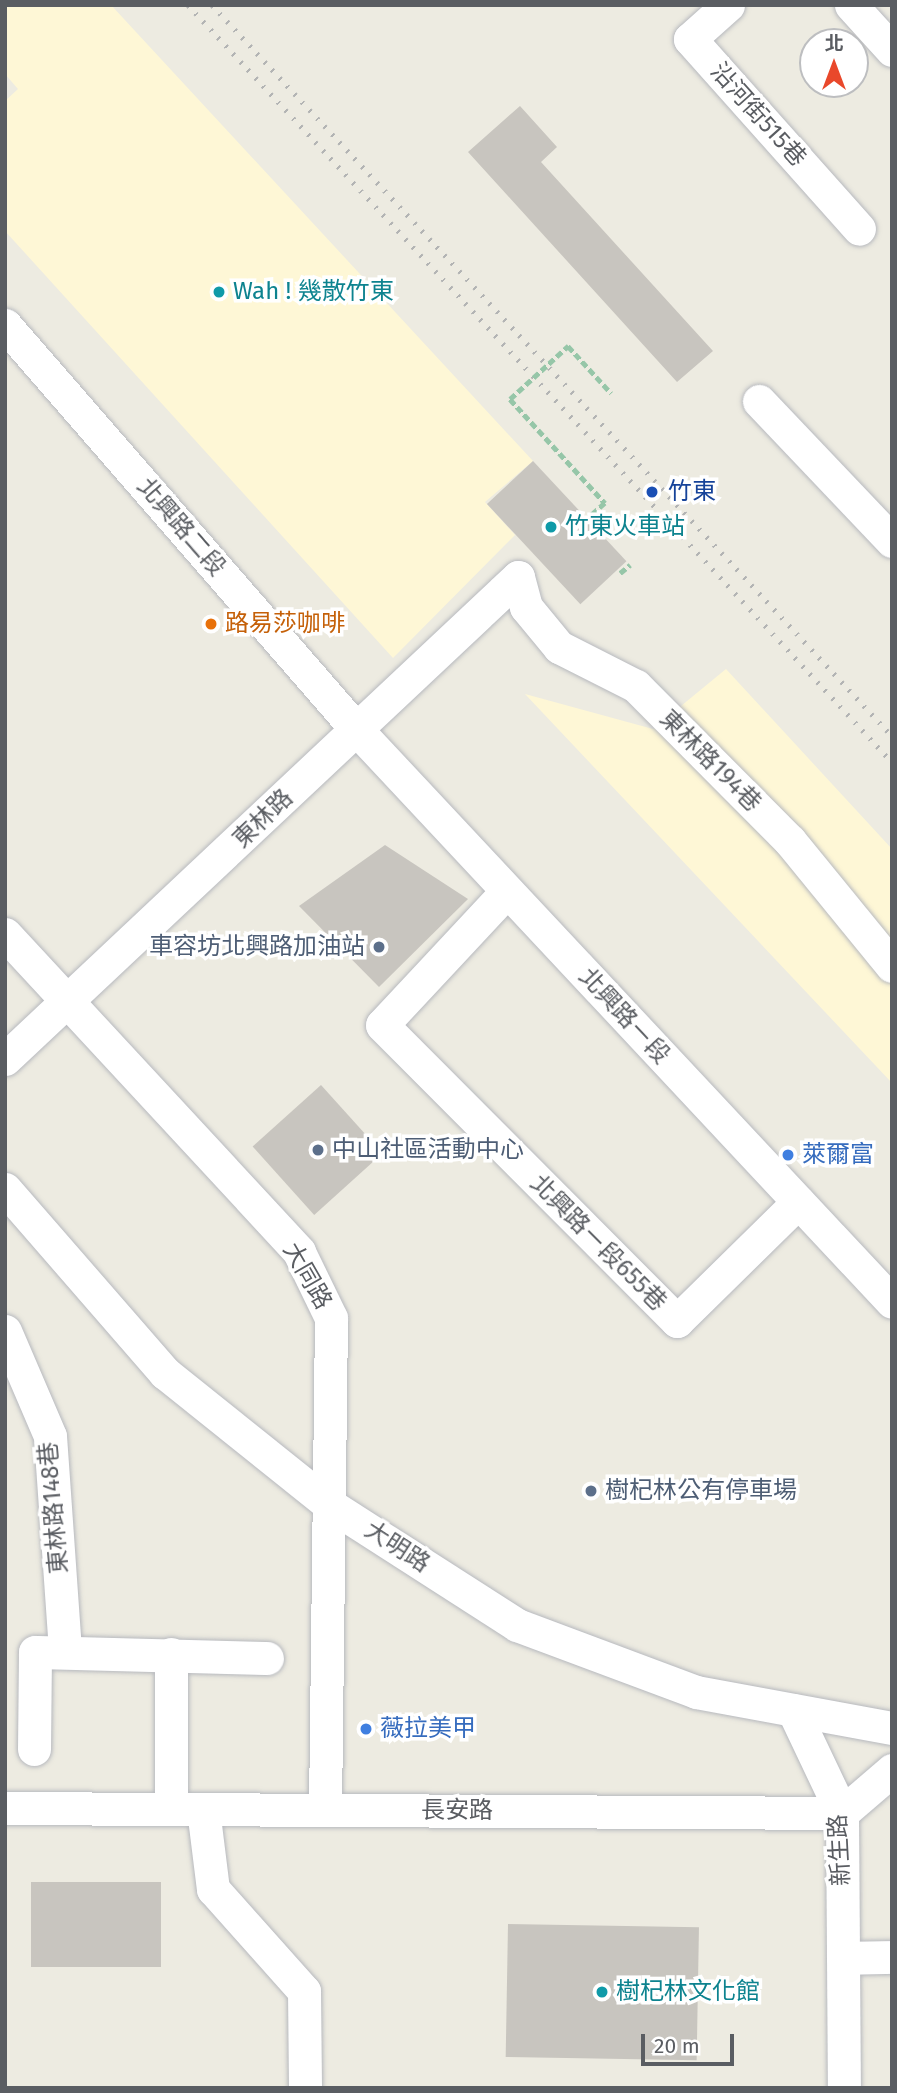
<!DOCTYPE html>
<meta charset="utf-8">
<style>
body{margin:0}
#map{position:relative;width:897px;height:2093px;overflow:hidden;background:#edebe1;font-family:"Fira Sans","Noto Sans TC",sans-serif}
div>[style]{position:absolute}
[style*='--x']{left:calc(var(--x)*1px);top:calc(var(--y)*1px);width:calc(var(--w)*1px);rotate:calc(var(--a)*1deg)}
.commercial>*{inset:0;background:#fef7d6}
.building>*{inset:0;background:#c8c5bf;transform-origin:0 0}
.path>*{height:4.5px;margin-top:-2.25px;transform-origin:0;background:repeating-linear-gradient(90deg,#96c6a8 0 7px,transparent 0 10.5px)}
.roads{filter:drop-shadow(0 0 2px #b7b9be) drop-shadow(0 0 2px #b7b9be)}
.minor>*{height:33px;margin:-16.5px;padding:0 16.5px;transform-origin:16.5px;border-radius:16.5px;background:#fff}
.rail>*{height:5px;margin-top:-2.5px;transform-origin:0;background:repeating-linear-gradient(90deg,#b3b4b4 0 2px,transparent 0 11px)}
.path-bridge>*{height:4.5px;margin-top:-2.25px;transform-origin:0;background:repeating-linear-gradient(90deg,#96c6a8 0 7px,transparent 0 10.5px)}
.dots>*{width:19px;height:19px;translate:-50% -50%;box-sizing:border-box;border:4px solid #fff;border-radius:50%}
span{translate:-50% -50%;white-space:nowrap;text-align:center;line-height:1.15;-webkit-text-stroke:7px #fff;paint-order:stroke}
.street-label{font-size:24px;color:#5a5d62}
.culture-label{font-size:24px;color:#0d838f}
.left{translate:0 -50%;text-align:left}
.transit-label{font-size:24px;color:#164399}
.food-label{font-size:24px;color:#c56008}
.service-label{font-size:24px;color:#4e5e75}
.right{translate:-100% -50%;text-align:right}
.shop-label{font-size:24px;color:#366cbe}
.frame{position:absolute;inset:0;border:7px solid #5a5d62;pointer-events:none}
.north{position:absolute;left:799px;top:28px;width:70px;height:70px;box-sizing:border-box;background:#fff;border:2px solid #bdbec0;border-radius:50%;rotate:0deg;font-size:19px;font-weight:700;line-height:28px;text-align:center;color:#5a5d62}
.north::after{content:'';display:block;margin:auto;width:24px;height:32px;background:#e9482b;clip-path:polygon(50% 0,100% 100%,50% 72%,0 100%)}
.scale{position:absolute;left:641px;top:2034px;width:93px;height:32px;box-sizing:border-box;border:4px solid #5a5d62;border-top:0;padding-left:9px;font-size:21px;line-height:24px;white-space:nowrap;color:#5a5d62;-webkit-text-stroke:5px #fff;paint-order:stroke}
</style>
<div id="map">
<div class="commercial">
<i style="clip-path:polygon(5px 5px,111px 5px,533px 461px,485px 502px,515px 535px,393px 658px,5px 231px,5px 101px,18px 89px,5px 74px)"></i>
<i style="clip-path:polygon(726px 669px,892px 849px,892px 1083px,525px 694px,653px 729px)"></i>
</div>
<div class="building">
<i style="clip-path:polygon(520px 106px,557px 147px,541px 162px,713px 351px,677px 382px,468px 152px)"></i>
<i style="left:533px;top:461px;width:137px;height:63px;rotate:47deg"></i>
<i style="clip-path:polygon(385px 845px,468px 899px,379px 987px,299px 906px)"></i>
<i style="left:321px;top:1085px;width:92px;height:92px;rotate:48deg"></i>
<i style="left:161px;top:1882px;width:85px;height:130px;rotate:90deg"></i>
<i style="left:508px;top:1924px;width:191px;height:133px;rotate:1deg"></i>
</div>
<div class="path">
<i style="--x:568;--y:346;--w:64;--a:47.5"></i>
<i style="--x:510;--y:399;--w:141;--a:47.6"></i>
<i style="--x:605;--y:503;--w:24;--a:138"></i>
<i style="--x:620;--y:573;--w:13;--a:-39"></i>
</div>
<div class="roads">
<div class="minor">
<i style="--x:728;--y:5;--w:51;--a:138.2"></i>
<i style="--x:690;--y:39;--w:254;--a:48.3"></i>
<i style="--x:851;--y:5;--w:61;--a:47.7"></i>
<i style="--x:5;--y:325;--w:537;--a:49"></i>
<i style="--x:357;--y:730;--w:783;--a:46.91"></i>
<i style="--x:759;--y:401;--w:193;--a:46.5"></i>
<i style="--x:507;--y:891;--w:183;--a:133"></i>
<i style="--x:382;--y:1025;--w:418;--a:45.1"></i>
<i style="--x:677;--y:1321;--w:170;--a:-44.5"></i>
<i style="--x:5;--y:934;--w:433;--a:47.2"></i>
<i style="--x:299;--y:1252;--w:73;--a:64.1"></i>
<i style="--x:331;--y:1318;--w:492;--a:90.7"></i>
<i style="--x:5;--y:1059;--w:704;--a:-43.22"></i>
<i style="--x:518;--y:577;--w:31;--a:75"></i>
<i style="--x:526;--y:607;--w:52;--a:50.5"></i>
<i style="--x:559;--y:647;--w:86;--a:26.9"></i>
<i style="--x:636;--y:686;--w:218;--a:45.2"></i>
<i style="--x:790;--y:841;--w:161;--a:50.8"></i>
<i style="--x:5;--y:1189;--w:244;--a:49"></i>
<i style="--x:165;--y:1373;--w:208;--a:38.7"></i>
<i style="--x:327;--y:1503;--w:226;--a:32.7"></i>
<i style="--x:517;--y:1625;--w:191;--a:20.5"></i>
<i style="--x:696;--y:1692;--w:199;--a:10.4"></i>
<i style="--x:5;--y:1331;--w:114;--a:66.8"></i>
<i style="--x:50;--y:1436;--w:216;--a:86"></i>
<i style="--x:171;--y:1654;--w:155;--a:90"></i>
<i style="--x:793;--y:1710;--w:114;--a:64.6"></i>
<i style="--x:842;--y:1813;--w:275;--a:89.6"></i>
<i style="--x:34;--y:1749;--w:97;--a:-89.4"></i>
<i style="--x:35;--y:1652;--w:232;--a:1.5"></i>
<i style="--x:5;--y:1808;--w:837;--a:0.34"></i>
<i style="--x:842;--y:1813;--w:66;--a:-40.7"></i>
<i style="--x:203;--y:1809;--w:81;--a:82.9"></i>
<i style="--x:213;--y:1889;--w:137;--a:48.3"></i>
<i style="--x:304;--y:1991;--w:97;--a:89.4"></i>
<i style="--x:843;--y:1958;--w:49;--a:-1.2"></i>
</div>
</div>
<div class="rail">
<i style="--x:188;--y:5;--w:1034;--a:47.08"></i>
<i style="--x:212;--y:5;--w:998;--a:47.07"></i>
</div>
<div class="path-bridge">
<i style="--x:510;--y:399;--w:79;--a:-42.4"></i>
</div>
<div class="dots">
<i style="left:219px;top:292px;background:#0f9aa8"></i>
<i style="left:652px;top:492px;background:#1a4fb4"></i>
<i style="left:551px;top:527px;background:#0f9aa8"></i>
<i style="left:211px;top:624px;background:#e8710a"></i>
<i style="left:379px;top:947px;background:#5c6f8a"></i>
<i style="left:318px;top:1150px;background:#5c6f8a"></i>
<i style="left:788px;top:1155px;background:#3f7fe0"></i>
<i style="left:591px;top:1491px;background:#5c6f8a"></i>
<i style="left:366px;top:1729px;background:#3f7fe0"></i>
<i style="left:602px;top:1992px;background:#0f9aa8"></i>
</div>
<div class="street-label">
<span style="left:758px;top:115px;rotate:48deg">沿河街515巷</span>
<span style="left:181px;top:527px;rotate:49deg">北興路二段</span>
<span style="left:710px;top:761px;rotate:45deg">東林路194巷</span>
<span style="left:263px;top:819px;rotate:-44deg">東林路</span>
<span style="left:624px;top:1016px;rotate:47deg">北興路ㄧ段</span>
<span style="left:598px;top:1243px;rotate:45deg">北興路ㄧ段655巷</span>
<span style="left:307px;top:1276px;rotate:60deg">大同路</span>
<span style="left:54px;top:1508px;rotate:-95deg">東林路148巷</span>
<span style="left:397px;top:1547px;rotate:33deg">大明路</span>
<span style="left:457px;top:1811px">長安路</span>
<span style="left:840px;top:1850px;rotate:-93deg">新生路</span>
</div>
<div class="culture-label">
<span class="left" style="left:233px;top:292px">Wah ! 幾散竹東</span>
<span class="left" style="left:565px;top:527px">竹東火車站</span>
<span class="left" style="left:616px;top:1992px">樹杞林文化館</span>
</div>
<div class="transit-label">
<span class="left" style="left:668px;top:492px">竹東</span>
</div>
<div class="food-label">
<span class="left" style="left:225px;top:624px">路易莎咖啡</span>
</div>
<div class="service-label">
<span class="right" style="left:365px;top:947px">車容坊北興路加油站</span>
<span class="left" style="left:332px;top:1150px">中山社區活動中心</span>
<span class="left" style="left:605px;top:1491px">樹杞林公有停車場</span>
</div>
<div class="shop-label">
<span class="left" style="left:802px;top:1155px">萊爾富</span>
<span class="left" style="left:380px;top:1729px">薇拉美甲</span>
</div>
<div class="frame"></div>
<div class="north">北</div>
<div class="scale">20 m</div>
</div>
